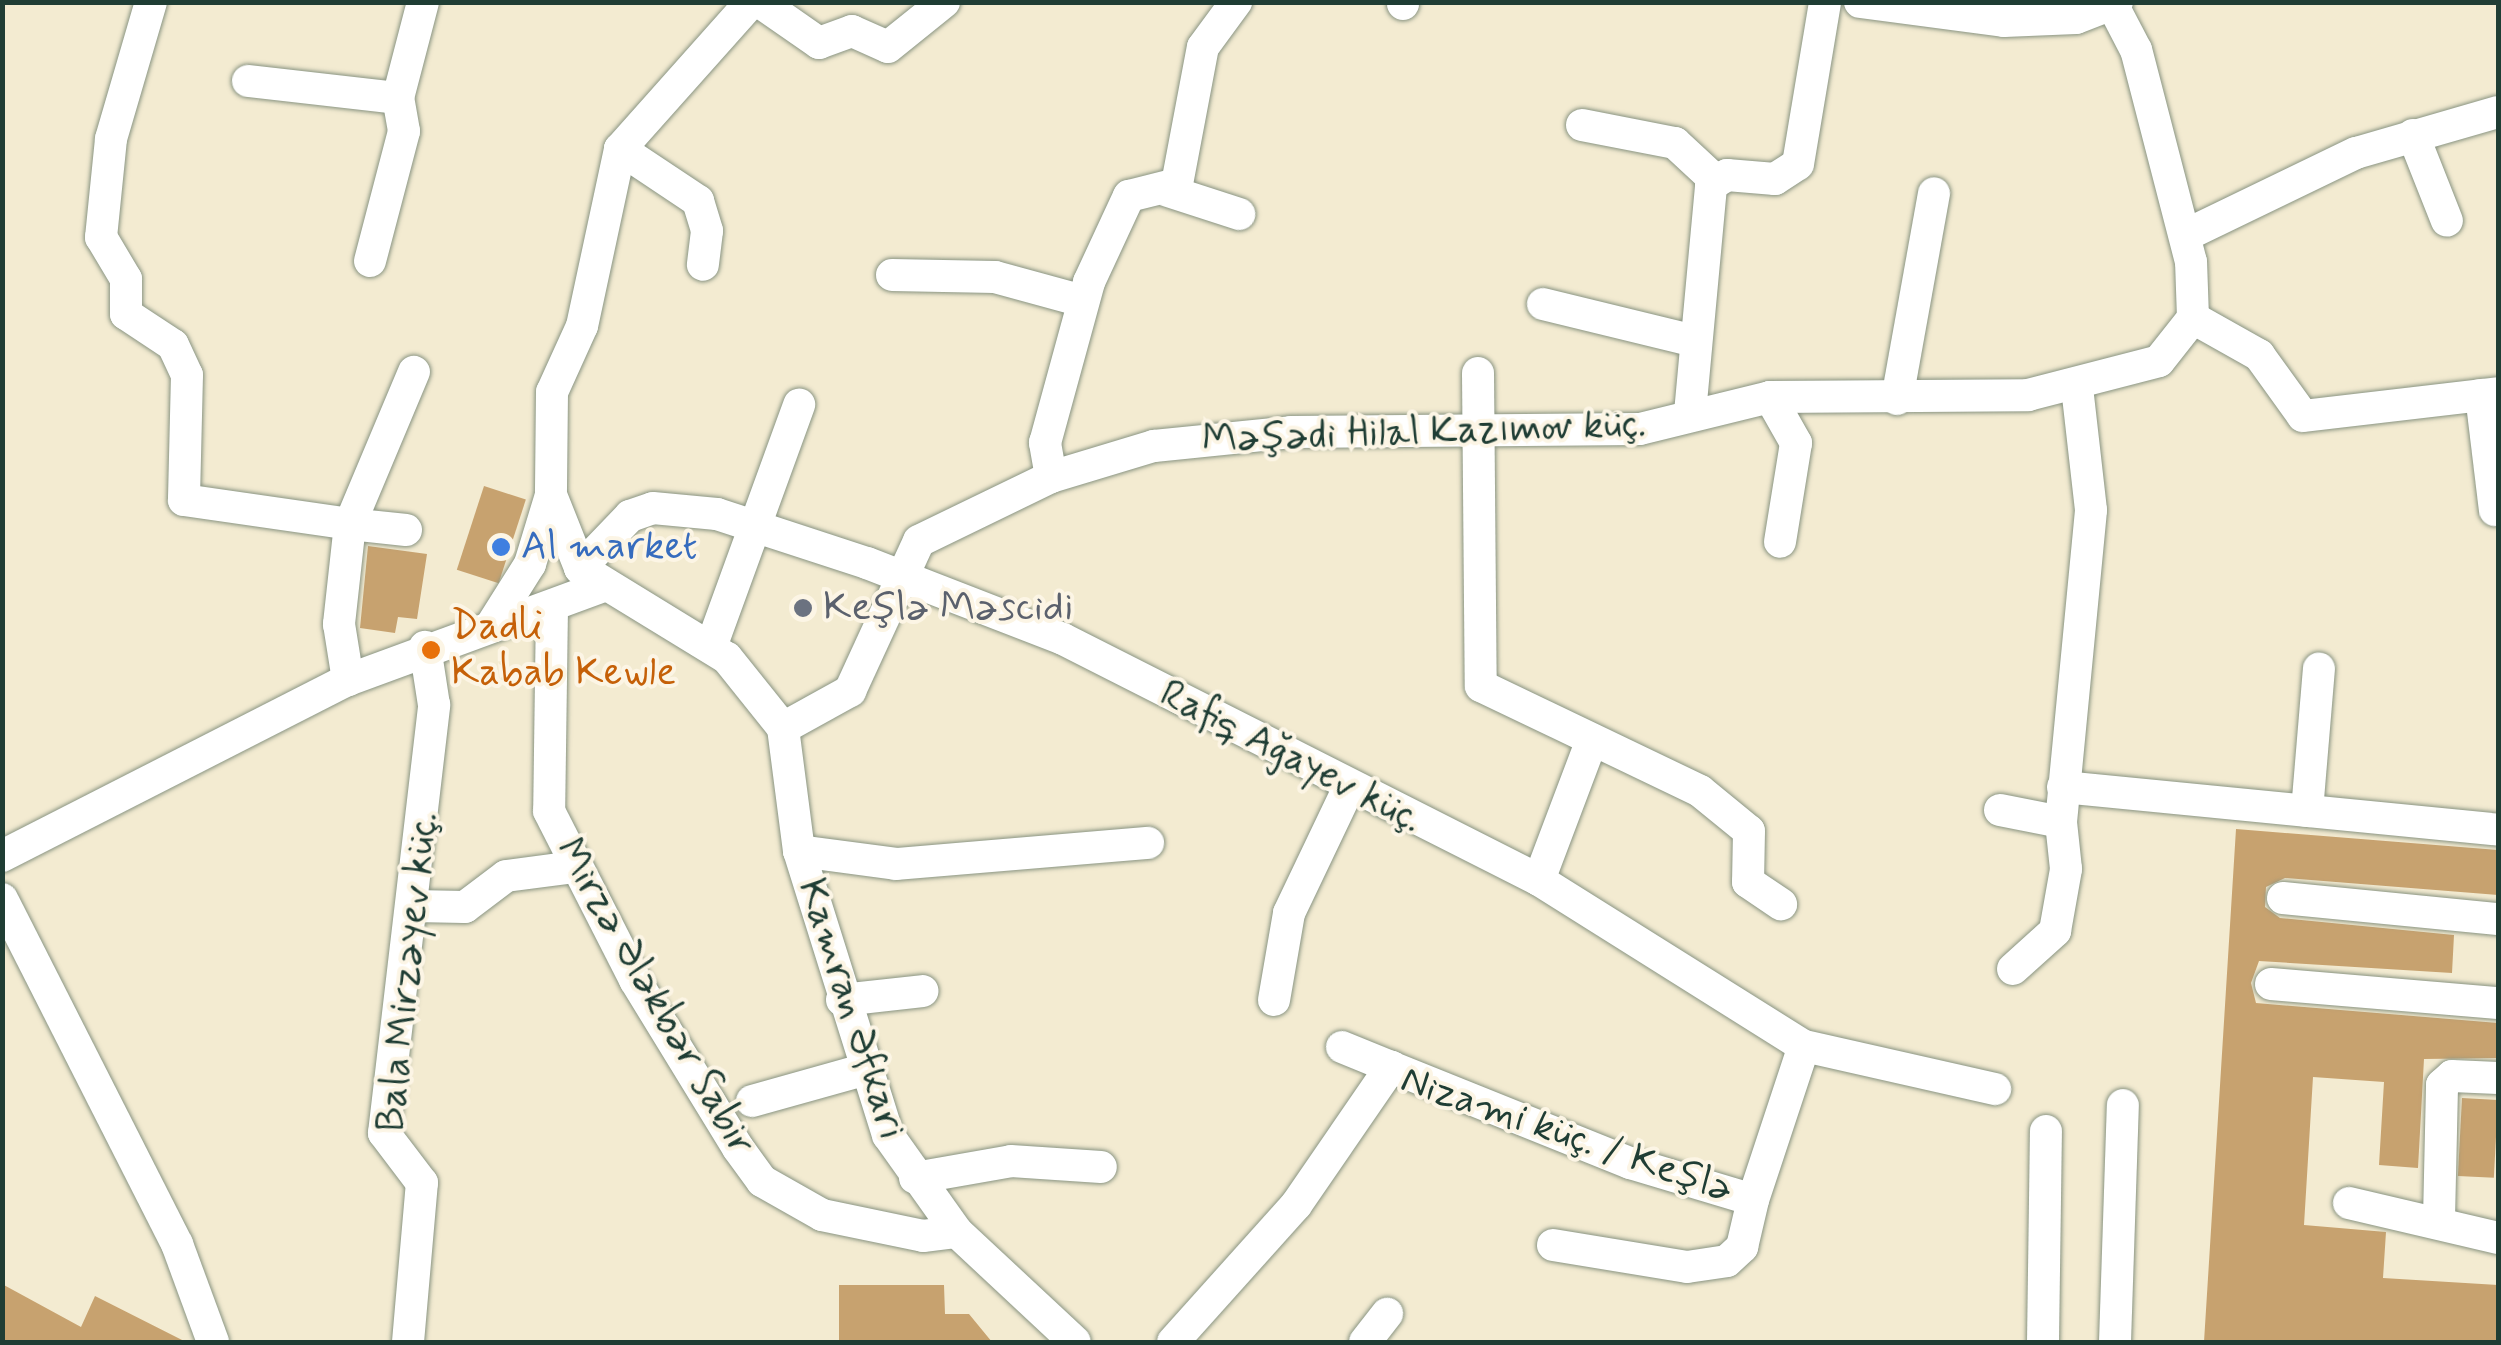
<!DOCTYPE html>
<meta charset="utf-8">
<style>
body{margin:0}
#map{position:relative;width:2501px;height:1345px;overflow:hidden;background:#f3ebd1;font-family:Mynerve,sans-serif}
div>[style]{position:absolute}
[style*='--x']{left:calc(var(--x)*1px);top:calc(var(--y)*1px);width:calc(var(--w)*1px);rotate:calc(var(--a)*1deg)}
.building>*{inset:0;background:#c7a26f;transform-origin:0 0}
.roads{filter:drop-shadow(0 0 2px #899482) drop-shadow(0 0 2px #899482)}
.minor>*{height:32px;margin:-16px;padding:0 16px;transform-origin:16px;border-radius:16px;background:#fff}
.dots>*{width:28px;height:28px;translate:-50% -50%;box-sizing:border-box;border:5px solid #fcf5e5;border-radius:50%}
span{translate:-50% -50%;white-space:nowrap;text-align:center;line-height:1.15;-webkit-text-stroke:8px #fcf5e5;paint-order:stroke}
.street-label{font-size:40px;color:#1f3d34}
.shop-label{font-size:40px;color:#366cbe}
.left{translate:0 -50%;text-align:left}
.worship-label{font-size:40px;color:#5b616d}
.food-label{font-size:40px;color:#c56008}
.frame{position:absolute;inset:0;border:5px solid #1f3d34;pointer-events:none}
</style>
<div id="map">
<div class="building">
<i style="left:484px;top:486px;width:44px;height:88px;rotate:18deg"></i>
<i style="clip-path:polygon(368px 546px,427px 554px,417px 619px,398px 617px,395px 633px,360px 628px)"></i>
<i style="clip-path:polygon(2236px 829px,2498px 850px,2498px 895px,2285px 878px,2266px 887px,2265px 907px,2280px 918px,2454px 935px,2452px 973px,2259px 961px,2251px 983px,2256px 1003px,2498px 1023px,2498px 1058px,2424px 1059px,2418px 1168px,2379px 1165px,2384px 1082px,2313px 1077px,2304px 1225px,2386px 1232px,2383px 1278px,2498px 1285px,2498px 1342px,2204px 1342px)"></i>
<i style="left:2462px;top:1098px;width:36px;height:78px;rotate:3deg"></i>
<i style="clip-path:polygon(2px 1284px,81px 1327px,95px 1296px,186px 1342px,2px 1342px)"></i>
<i style="clip-path:polygon(839px 1285px,944px 1285px,945px 1314px,969px 1314px,992px 1342px,839px 1342px)"></i>
</div>
<div class="roads">
<div class="minor">
<i style="--x:151;--y:2;--w:143;--a:106.3"></i>
<i style="--x:111;--y:139;--w:99;--a:95.8"></i>
<i style="--x:101;--y:237;--w:49;--a:59.2"></i>
<i style="--x:126;--y:279;--w:35;--a:90"></i>
<i style="--x:126;--y:314;--w:56;--a:33.4"></i>
<i style="--x:173;--y:345;--w:33;--a:65"></i>
<i style="--x:187;--y:375;--w:125;--a:91.4"></i>
<i style="--x:184;--y:500;--w:168;--a:8.2"></i>
<i style="--x:350;--y:524;--w:101;--a:96.3"></i>
<i style="--x:339;--y:624;--w:57;--a:80.9"></i>
<i style="--x:751;--y:2;--w:197;--a:131.7"></i>
<i style="--x:620;--y:149;--w:181;--a:102.1"></i>
<i style="--x:582;--y:326;--w:72;--a:114.4"></i>
<i style="--x:552;--y:392;--w:103;--a:90.6"></i>
<i style="--x:551;--y:495;--w:79;--a:68.3"></i>
<i style="--x:580;--y:568;--w:172;--a:31.5"></i>
<i style="--x:727;--y:658;--w:90;--a:51.3"></i>
<i style="--x:783;--y:728;--w:124;--a:82.6"></i>
<i style="--x:799;--y:851;--w:298;--a:72.6"></i>
<i style="--x:888;--y:1135;--w:119;--a:54.6"></i>
<i style="--x:957;--y:1232;--w:161;--a:43"></i>
<i style="--x:760;--y:2;--w:72;--a:34.8"></i>
<i style="--x:819;--y:43;--w:35;--a:-20"></i>
<i style="--x:852;--y:31;--w:39;--a:24"></i>
<i style="--x:888;--y:47;--w:72;--a:-38.8"></i>
<i style="--x:1860;--y:2;--w:145;--a:7.5"></i>
<i style="--x:2004;--y:21;--w:72;--a:-2.4"></i>
<i style="--x:2076;--y:18;--w:44;--a:-21.3"></i>
<i style="--x:1403;--y:4;--w:2;--a:-90"></i>
<i style="--x:248;--y:81;--w:151;--a:6.5"></i>
<i style="--x:398;--y:98;--w:99;--a:-75.4"></i>
<i style="--x:1582;--y:125;--w:95;--a:11"></i>
<i style="--x:1675;--y:143;--w:54;--a:42.8"></i>
<i style="--x:2413;--y:135;--w:92;--a:68.4"></i>
<i style="--x:620;--y:149;--w:94;--a:33.7"></i>
<i style="--x:698;--y:201;--w:31;--a:73"></i>
<i style="--x:707;--y:231;--w:34;--a:97"></i>
<i style="--x:1168;--y:191;--w:75;--a:17.9"></i>
<i style="--x:2186;--y:235;--w:189;--a:-25.8"></i>
<i style="--x:2356;--y:153;--w:148;--a:-16.1"></i>
<i style="--x:370;--y:261;--w:134;--a:-75.3"></i>
<i style="--x:404;--y:131;--w:34;--a:-100"></i>
<i style="--x:892;--y:275;--w:103;--a:1.1"></i>
<i style="--x:995;--y:277;--w:91;--a:15.3"></i>
<i style="--x:1543;--y:304;--w:156;--a:13.7"></i>
<i style="--x:2193;--y:318;--w:76;--a:29.3"></i>
<i style="--x:2259;--y:355;--w:75;--a:54.2"></i>
<i style="--x:2303;--y:416;--w:196;--a:-6.7"></i>
<i style="--x:1478;--y:373;--w:313;--a:89.5"></i>
<i style="--x:1481;--y:686;--w:243;--a:25.6"></i>
<i style="--x:1700;--y:791;--w:63;--a:39.2"></i>
<i style="--x:1749;--y:831;--w:51;--a:91.1"></i>
<i style="--x:1748;--y:882;--w:40;--a:34"></i>
<i style="--x:2481;--y:395;--w:116;--a:83.1"></i>
<i style="--x:1770;--y:397;--w:53;--a:60.5"></i>
<i style="--x:1796;--y:443;--w:100;--a:99.2"></i>
<i style="--x:1897;--y:399;--w:209;--a:-79.8"></i>
<i style="--x:1690;--y:413;--w:229;--a:-84.7"></i>
<i style="--x:1711;--y:185;--w:19;--a:-32"></i>
<i style="--x:1727;--y:175;--w:48;--a:4.8"></i>
<i style="--x:1775;--y:179;--w:27;--a:-33"></i>
<i style="--x:1798;--y:164;--w:164;--a:-80.5"></i>
<i style="--x:1051;--y:477;--w:35;--a:-100"></i>
<i style="--x:1045;--y:443;--w:167;--a:-74.7"></i>
<i style="--x:1089;--y:282;--w:95;--a:-65.1"></i>
<i style="--x:1129;--y:196;--w:49;--a:-14"></i>
<i style="--x:1177;--y:184;--w:139;--a:-79.3"></i>
<i style="--x:1203;--y:47;--w:56;--a:-53.7"></i>
<i style="--x:406;--y:530;--w:56;--a:-173.9"></i>
<i style="--x:350;--y:524;--w:165;--a:-67.2"></i>
<i style="--x:580;--y:568;--w:72;--a:-46.1"></i>
<i style="--x:630;--y:516;--w:24;--a:-19"></i>
<i style="--x:653;--y:508;--w:64;--a:5.4"></i>
<i style="--x:717;--y:514;--w:158;--a:18.1"></i>
<i style="--x:867;--y:563;--w:210;--a:21.2"></i>
<i style="--x:1063;--y:639;--w:534;--a:26.85"></i>
<i style="--x:1539;--y:880;--w:313;--a:32.1"></i>
<i style="--x:1804;--y:1046;--w:196;--a:12.7"></i>
<i style="--x:552;--y:607;--w:204;--a:90.8"></i>
<i style="--x:549;--y:811;--w:190;--a:63"></i>
<i style="--x:635;--y:980;--w:197;--a:58.5"></i>
<i style="--x:738;--y:1148;--w:41;--a:54"></i>
<i style="--x:762;--y:1181;--w:69;--a:29.5"></i>
<i style="--x:822;--y:1215;--w:103;--a:11.7"></i>
<i style="--x:923;--y:1236;--w:34;--a:-7"></i>
<i style="--x:491;--y:626;--w:73;--a:-57.8"></i>
<i style="--x:530;--y:564;--w:72;--a:-73.1"></i>
<i style="--x:711;--y:647;--w:258;--a:-70"></i>
<i style="--x:783;--y:728;--w:77;--a:-28.9"></i>
<i style="--x:850;--y:691;--w:165;--a:-65.3"></i>
<i style="--x:919;--y:541;--w:147;--a:-25.9"></i>
<i style="--x:1051;--y:477;--w:108;--a:-16.8"></i>
<i style="--x:1154;--y:446;--w:138;--a:-5.8"></i>
<i style="--x:1291;--y:432;--w:349;--a:-0.5"></i>
<i style="--x:1640;--y:429;--w:134;--a:-13.8"></i>
<i style="--x:1770;--y:397;--w:258;--a:-0.4"></i>
<i style="--x:2028;--y:395;--w:135;--a:-14.5"></i>
<i style="--x:2159;--y:361;--w:55;--a:-51.7"></i>
<i style="--x:2193;--y:318;--w:56;--a:-92"></i>
<i style="--x:2191;--y:262;--w:219;--a:-104.5"></i>
<i style="--x:2136;--y:50;--w:54;--a:-117.5"></i>
<i style="--x:2063;--y:787;--w:437;--a:5.6"></i>
<i style="--x:2000;--y:810;--w:62;--a:11.1"></i>
<i style="--x:2307;--y:811;--w:143;--a:-85.2"></i>
<i style="--x:799;--y:851;--w:98;--a:7.6"></i>
<i style="--x:896;--y:864;--w:253;--a:-4.8"></i>
<i style="--x:2;--y:856;--w:388;--a:-27"></i>
<i style="--x:348;--y:680;--w:270;--a:-20.2"></i>
<i style="--x:1539;--y:880;--w:150;--a:-69.3"></i>
<i style="--x:2283;--y:898;--w:216;--a:5.6"></i>
<i style="--x:2;--y:899;--w:387;--a:63.1"></i>
<i style="--x:177;--y:1244;--w:104;--a:69.8"></i>
<i style="--x:413;--y:906;--w:52;--a:1.1"></i>
<i style="--x:465;--y:907;--w:51;--a:-37.1"></i>
<i style="--x:506;--y:876;--w:70;--a:-7.4"></i>
<i style="--x:2013;--y:969;--w:57;--a:-42.1"></i>
<i style="--x:2055;--y:931;--w:63;--a:-79.9"></i>
<i style="--x:2066;--y:869;--w:47;--a:-96.1"></i>
<i style="--x:2061;--y:822;--w:313;--a:-84.5"></i>
<i style="--x:2091;--y:510;--w:124;--a:-96.5"></i>
<i style="--x:2271;--y:984;--w:228;--a:4.8"></i>
<i style="--x:842;--y:1000;--w:81;--a:-6.3"></i>
<i style="--x:1274;--y:1000;--w:88;--a:-80.2"></i>
<i style="--x:1289;--y:913;--w:140;--a:-64.5"></i>
<i style="--x:1342;--y:1047;--w:53;--a:22.2"></i>
<i style="--x:752;--y:1101;--w:115;--a:-15.6"></i>
<i style="--x:915;--y:1178;--w:97;--a:-10"></i>
<i style="--x:1011;--y:1161;--w:90;--a:3.8"></i>
<i style="--x:2349;--y:1203;--w:153;--a:13.2"></i>
<i style="--x:2439;--y:1219;--w:134;--a:-88.7"></i>
<i style="--x:2442;--y:1085;--w:13;--a:-42"></i>
<i style="--x:2452;--y:1076;--w:46;--a:2.5"></i>
<i style="--x:1553;--y:1245;--w:136;--a:9.3"></i>
<i style="--x:1687;--y:1267;--w:40;--a:-8.5"></i>
<i style="--x:1727;--y:1261;--w:21;--a:-43"></i>
<i style="--x:1742;--y:1247;--w:48;--a:-76.8"></i>
<i style="--x:408;--y:1342;--w:160;--a:-85"></i>
<i style="--x:422;--y:1183;--w:63;--a:-127.2"></i>
<i style="--x:384;--y:1133;--w:431;--a:-83.3"></i>
<i style="--x:434;--y:705;--w:59;--a:-98.8"></i>
<i style="--x:1173;--y:1342;--w:184;--a:-48.1"></i>
<i style="--x:1296;--y:1205;--w:168;--a:-55.5"></i>
<i style="--x:1391;--y:1067;--w:258;--a:21.9"></i>
<i style="--x:1630;--y:1163;--w:128;--a:16.7"></i>
<i style="--x:1753;--y:1200;--w:162;--a:-71.7"></i>
<i style="--x:1365;--y:1342;--w:36;--a:-52"></i>
<i style="--x:2043;--y:1342;--w:211;--a:-89.2"></i>
<i style="--x:2115;--y:1342;--w:237;--a:-88.1"></i>
</div>
</div>
<div class="dots">
<i style="left:501px;top:547px;background:#3f7fe0"></i>
<i style="left:803px;top:608px;background:#6b7280"></i>
<i style="left:431px;top:650px;background:#e8710a"></i>
</div>
<div class="street-label">
<span style="left:1424px;top:432px;rotate:-2deg">Məşədi Hilal Kazımov küç.</span>
<span style="left:1291px;top:757px;rotate:27deg">Rafiq Ağayev küç.</span>
<span style="left:408px;top:972px;rotate:-84deg">Bala Mirzəyev küç.</span>
<span style="left:655px;top:997px;rotate:60deg">Mirzə Ələkbər Sabir</span>
<span style="left:851px;top:1009px;rotate:72deg">Kamran Əfkari</span>
<span style="left:1567px;top:1135px;rotate:19deg">Nizami küç. / Keşlə</span>
</div>
<div class="shop-label">
<span class="left" style="left:521px;top:547px">Al market</span>
</div>
<div class="worship-label">
<span class="left" style="left:823px;top:608px">Keşlə Məscidi</span>
</div>
<div class="food-label">
<span class="left" style="left:451px;top:650px">Dadli<br>Kabab Kewle</span>
</div>
<div class="frame"></div>
</div>
